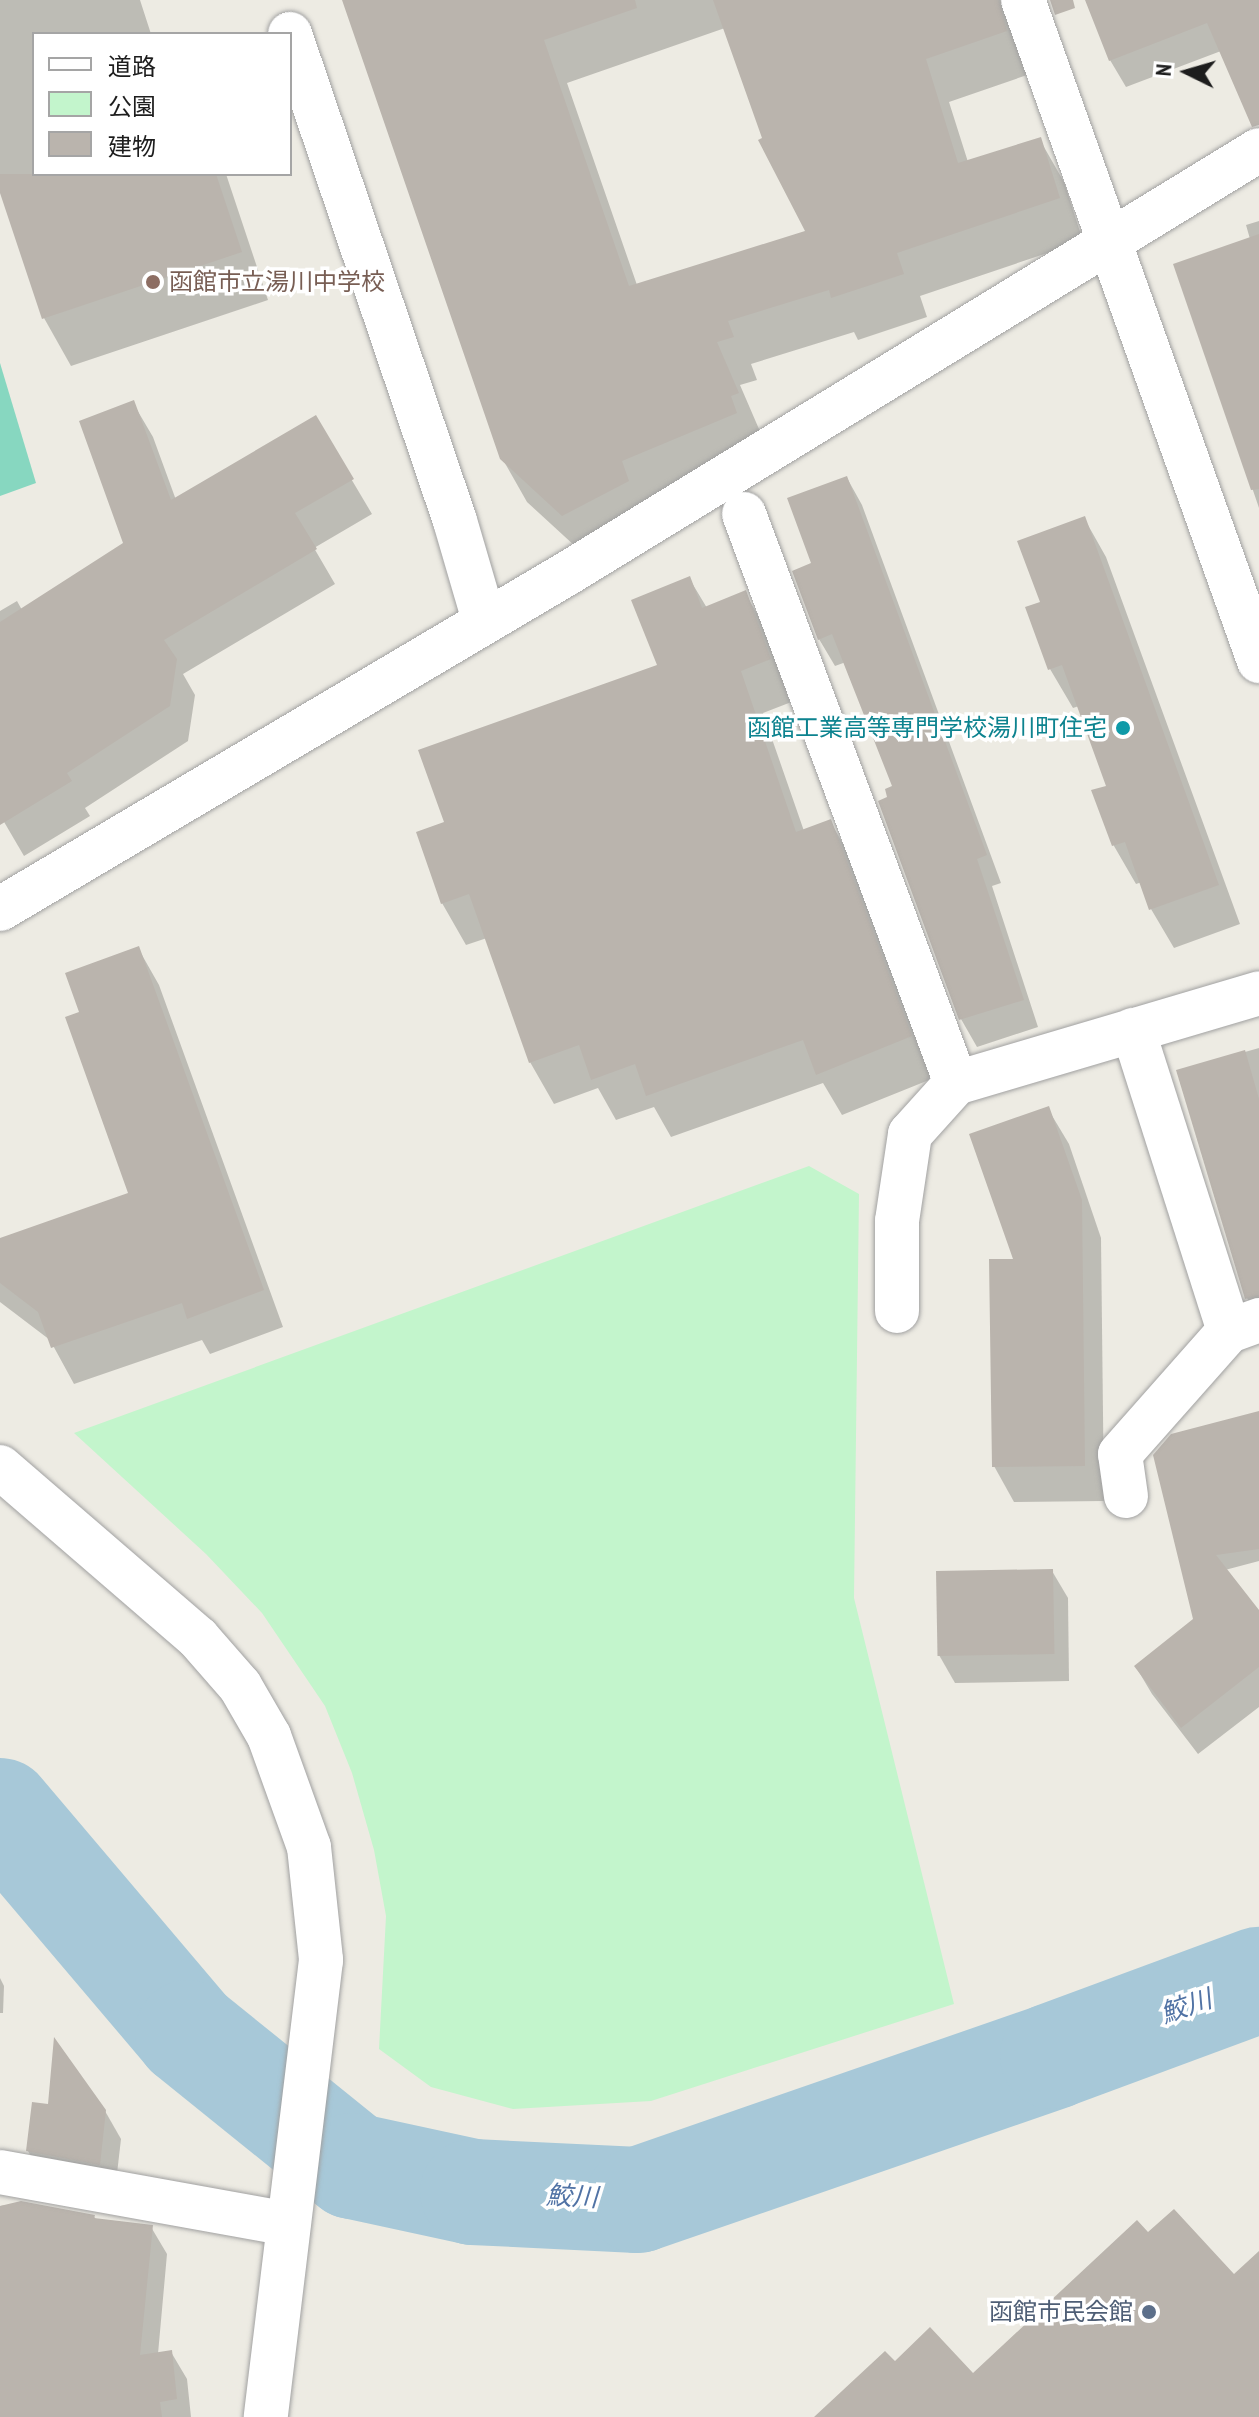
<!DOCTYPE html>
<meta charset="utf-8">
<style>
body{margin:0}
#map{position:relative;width:1259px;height:2417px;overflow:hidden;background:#edebe3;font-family:"PT Sans Narrow","Noto Sans JP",sans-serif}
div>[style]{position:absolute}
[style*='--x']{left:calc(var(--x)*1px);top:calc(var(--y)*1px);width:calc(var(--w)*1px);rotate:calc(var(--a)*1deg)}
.park>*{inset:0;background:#c3f5cc}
.pitch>*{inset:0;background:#87d7c0}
.shadow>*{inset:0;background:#0003}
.river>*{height:106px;margin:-53px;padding:0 53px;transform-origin:53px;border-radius:53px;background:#a7c8d8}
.building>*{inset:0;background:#bab4ad;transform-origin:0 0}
.roads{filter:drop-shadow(0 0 2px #a1a1a1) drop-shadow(0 0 2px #a1a1a1)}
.minor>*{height:44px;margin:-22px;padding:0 22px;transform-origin:22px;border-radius:22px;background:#fff}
.dots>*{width:22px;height:22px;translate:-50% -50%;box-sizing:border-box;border:4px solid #fff;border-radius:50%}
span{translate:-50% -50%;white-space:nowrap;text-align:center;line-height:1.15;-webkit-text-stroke:7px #fff;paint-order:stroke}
.education-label{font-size:24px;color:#785e54}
.left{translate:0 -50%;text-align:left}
.culture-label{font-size:24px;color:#0d838f}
.right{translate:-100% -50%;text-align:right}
.service-label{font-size:24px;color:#4e5e75}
.water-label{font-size:26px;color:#5173a5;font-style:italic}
.legend{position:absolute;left:32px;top:32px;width:260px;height:144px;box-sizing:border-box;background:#fff;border:2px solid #a5a5a5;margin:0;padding:10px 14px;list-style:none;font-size:24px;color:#1d1d1d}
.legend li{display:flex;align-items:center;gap:16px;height:40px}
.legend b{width:40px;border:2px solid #a5a5a5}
.north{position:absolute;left:1147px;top:32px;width:80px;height:80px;-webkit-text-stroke:6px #fff;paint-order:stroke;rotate:275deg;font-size:22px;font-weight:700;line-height:32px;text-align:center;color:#1d1d1d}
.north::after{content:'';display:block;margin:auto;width:28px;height:36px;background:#1d1d1d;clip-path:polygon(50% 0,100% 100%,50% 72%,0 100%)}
</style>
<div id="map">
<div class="park">
<i style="clip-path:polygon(809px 1166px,859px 1194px,854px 1598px,954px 2004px,651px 2101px,513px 2109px,431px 2087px,379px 2049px,386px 1916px,374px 1850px,352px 1773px,325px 1706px,262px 1613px,206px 1554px,74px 1433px)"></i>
</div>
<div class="pitch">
<i style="clip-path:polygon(0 363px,36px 483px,0 496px)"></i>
</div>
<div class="shadow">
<i style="clip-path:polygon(0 0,140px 0,151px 34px,34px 34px,34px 174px,226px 174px,268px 300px,71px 366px,44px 318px,0 186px)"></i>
<i style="clip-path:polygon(evenodd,344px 0,1006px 0,1030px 74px,949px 102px,968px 162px,1040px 140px,1064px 182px,1083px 241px,920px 296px,927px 317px,858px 340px,854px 332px,751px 364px,757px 380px,740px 385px,762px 436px,588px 558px,527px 502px,502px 458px,344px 0,725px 28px,764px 139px,808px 232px,637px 285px,567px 83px,725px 28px)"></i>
<i style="clip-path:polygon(1087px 0,1259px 0,1259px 111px,1221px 51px,1126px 87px,1110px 60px)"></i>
<i style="clip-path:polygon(1259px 221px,1259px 508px,1176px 265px,1250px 239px,1246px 225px)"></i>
<i style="clip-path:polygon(133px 403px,153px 437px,176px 500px,315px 418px,372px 514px,314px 548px,335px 584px,183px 674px,195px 695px,188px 741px,85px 808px,90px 816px,24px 856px,0 815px,0 611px,17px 601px,22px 610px,126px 543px)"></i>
<i style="clip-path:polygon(847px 478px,862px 505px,1001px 883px,992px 886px,1038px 1027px,977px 1047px,961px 1019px,880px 802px,890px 798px,894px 787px,846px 662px,835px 666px,819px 639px,814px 564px)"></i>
<i style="clip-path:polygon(1084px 518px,1106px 557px,1240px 924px,1174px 948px,1151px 909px,1142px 882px,1136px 884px,1114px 846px,1094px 792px,1108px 787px,1079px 706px,1073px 708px,1050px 669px,1028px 609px,1042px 603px)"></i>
<i style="clip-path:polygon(689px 578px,707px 608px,745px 593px,769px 634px,794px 701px,763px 713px,804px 831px,830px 821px,854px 863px,934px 1078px,842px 1115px,823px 1083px,671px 1137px,654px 1107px,616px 1120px,598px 1088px,554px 1104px,530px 1062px,487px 938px,466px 945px,442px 903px,446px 823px,660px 667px)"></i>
<i style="clip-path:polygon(138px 948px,159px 985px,283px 1327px,210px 1354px,202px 1340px,74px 1384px,50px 1340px,0 1302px,0 1240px,130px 1195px,82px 1013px)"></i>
<i style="clip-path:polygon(1259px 1048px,1259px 1319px,1247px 1298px,1178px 1071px)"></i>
<i style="clip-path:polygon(1048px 1109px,1069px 1144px,1101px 1238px,1104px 1501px,1014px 1502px,994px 1466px,1015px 1261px)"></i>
<i style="clip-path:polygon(1259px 1430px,1259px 1561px,1225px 1570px,1259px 1613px,1259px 1707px,1198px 1754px,1152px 1694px,1136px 1667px,1196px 1620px,1155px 1455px)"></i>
<i style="clip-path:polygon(1052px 1571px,1068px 1598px,1069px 1681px,955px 1683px,939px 1655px)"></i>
<i style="clip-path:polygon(0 1978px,4px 1986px,3px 2013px,0 2013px)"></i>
<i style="clip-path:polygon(105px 2111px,121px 2139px,115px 2191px,44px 2179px,28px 2151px)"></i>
<i style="clip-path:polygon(21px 2203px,94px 2216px,96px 2220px,151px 2227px,167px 2254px,158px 2354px,171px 2352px,187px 2379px,191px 2417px,0 2417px,0 2206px)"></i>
</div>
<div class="river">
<i style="--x:0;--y:1811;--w:291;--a:49.7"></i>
<i style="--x:188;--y:2033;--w:212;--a:38.9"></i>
<i style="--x:353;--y:2166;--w:123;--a:12.2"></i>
<i style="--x:473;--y:2192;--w:165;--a:2.8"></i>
<i style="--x:638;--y:2200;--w:439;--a:-19.1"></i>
<i style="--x:1053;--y:2056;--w:220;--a:-20.3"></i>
</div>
<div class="building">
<i style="clip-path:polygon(342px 0,635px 0,637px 8px,544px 40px,629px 286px,805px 231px,758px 140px,762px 138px,713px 0,999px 0,1007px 31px,926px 59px,958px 163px,1041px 137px,1060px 198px,897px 253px,904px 274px,831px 298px,829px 290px,728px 321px,734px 337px,717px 342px,739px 393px,731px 396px,737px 413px,622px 461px,629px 481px,562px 516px,500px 459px)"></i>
<i style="clip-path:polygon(1050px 0,1073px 0,1075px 8px,1055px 15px)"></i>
<i style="clip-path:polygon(1085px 0,1259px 0,1259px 125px,1252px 127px,1207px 23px,1109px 61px)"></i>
<i style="clip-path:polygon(0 174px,216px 174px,242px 252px,42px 319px,0 193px)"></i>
<i style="clip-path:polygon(1259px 234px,1259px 489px,1251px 490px,1173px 264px)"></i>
<i style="clip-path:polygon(134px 400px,171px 500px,316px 415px,354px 479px,295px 513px,317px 549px,164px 640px,177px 659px,170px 706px,67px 773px,72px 781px,0 825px,0 622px,123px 543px,79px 421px)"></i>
<i style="clip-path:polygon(847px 476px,987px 855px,977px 859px,1024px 1000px,959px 1020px,878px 801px,887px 797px,885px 789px,892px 786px,832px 634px,818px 640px,792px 571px,811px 563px,787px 498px)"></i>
<i style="clip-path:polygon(1085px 516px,1219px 885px,1149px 910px,1125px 842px,1112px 846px,1091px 790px,1106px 786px,1062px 665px,1048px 670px,1025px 607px,1040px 602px,1017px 541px)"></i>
<i style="clip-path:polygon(690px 576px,702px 608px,746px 590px,771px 659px,741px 671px,796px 832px,831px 819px,912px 1036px,816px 1075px,803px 1040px,646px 1096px,635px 1064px,591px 1080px,579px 1045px,529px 1063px,469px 894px,441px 904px,416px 832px,444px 822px,418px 750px,657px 665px,631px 600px)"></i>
<i style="clip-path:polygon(139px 946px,264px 1290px,187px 1319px,182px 1303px,51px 1348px,38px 1312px,0 1283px,0 1238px,128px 1193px,65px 1017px,79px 1012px,65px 973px)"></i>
<i style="clip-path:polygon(1245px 1050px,1259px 1099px,1259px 1296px,1245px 1299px,1176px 1070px)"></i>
<i style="clip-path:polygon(1049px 1106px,1082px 1200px,1085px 1466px,992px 1467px,989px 1259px,1013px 1259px,969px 1134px)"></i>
<i style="clip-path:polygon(1259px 1411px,1259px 1549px,1216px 1555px,1259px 1610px,1259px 1667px,1181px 1728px,1134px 1666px,1193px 1619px,1153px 1455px,1171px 1434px)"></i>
<i style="left:1053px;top:1569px;width:85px;height:117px;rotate:89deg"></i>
<i style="clip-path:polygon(54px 2037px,106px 2110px,100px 2165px,26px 2151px,32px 2102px,48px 2104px)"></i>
<i style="clip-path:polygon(21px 2201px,95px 2215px,94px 2218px,153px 2225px,140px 2355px,172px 2350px,177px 2399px,160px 2402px,162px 2417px,0 2417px,0 2206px)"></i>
<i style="clip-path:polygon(1174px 2209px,1234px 2274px,1259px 2251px,1259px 2417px,814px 2417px,885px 2351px,895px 2361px,930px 2327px,973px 2373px,1137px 2220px,1148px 2232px)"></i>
</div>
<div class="roads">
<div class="minor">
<i style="--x:1023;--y:0;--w:702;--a:70.35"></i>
<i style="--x:290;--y:34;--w:514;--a:71.28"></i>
<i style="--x:455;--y:521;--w:103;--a:73.7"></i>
<i style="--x:744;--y:514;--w:607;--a:69.57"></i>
<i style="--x:0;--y:909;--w:660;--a:-30.61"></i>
<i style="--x:568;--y:573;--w:810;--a:-31.47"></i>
<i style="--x:1133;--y:1030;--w:316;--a:72.3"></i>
<i style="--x:897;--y:1311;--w:90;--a:-90"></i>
<i style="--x:897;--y:1221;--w:88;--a:-81.5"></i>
<i style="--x:910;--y:1134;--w:69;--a:-48"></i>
<i style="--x:956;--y:1083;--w:316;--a:-16.5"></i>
<i style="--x:0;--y:1467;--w:262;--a:40.8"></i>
<i style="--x:198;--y:1638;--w:64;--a:48.8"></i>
<i style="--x:240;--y:1686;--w:58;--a:59.9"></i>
<i style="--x:269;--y:1736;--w:118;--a:70.2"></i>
<i style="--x:309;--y:1847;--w:114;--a:83.9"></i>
<i style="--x:321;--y:1960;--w:460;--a:96.9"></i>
<i style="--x:1126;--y:1496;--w:42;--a:-98.1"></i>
<i style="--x:1120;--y:1454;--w:164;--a:-48.5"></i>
<i style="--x:1229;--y:1331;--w:32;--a:-20"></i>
<i style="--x:0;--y:2172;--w:293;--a:10.2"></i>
</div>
</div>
<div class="dots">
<i style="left:153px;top:282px;background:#8d6e63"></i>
<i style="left:1123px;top:728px;background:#0f9aa8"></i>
<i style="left:1149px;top:2312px;background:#5c6f8a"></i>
</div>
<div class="education-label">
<span class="left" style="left:169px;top:282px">函館市立湯川中学校</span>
</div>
<div class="culture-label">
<span class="right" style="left:1107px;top:728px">函館工業高等専門学校湯川町住宅</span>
</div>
<div class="service-label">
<span class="right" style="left:1133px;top:2312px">函館市民会館</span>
</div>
<div class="water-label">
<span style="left:1186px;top:2006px;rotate:-19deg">鮫川</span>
<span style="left:572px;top:2196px;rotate:3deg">鮫川</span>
</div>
<ul class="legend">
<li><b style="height:10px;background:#fff"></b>道路</li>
<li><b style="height:22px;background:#c3f5cc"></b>公園</li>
<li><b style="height:22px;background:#bab4ad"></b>建物</li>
</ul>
<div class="north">N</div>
</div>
